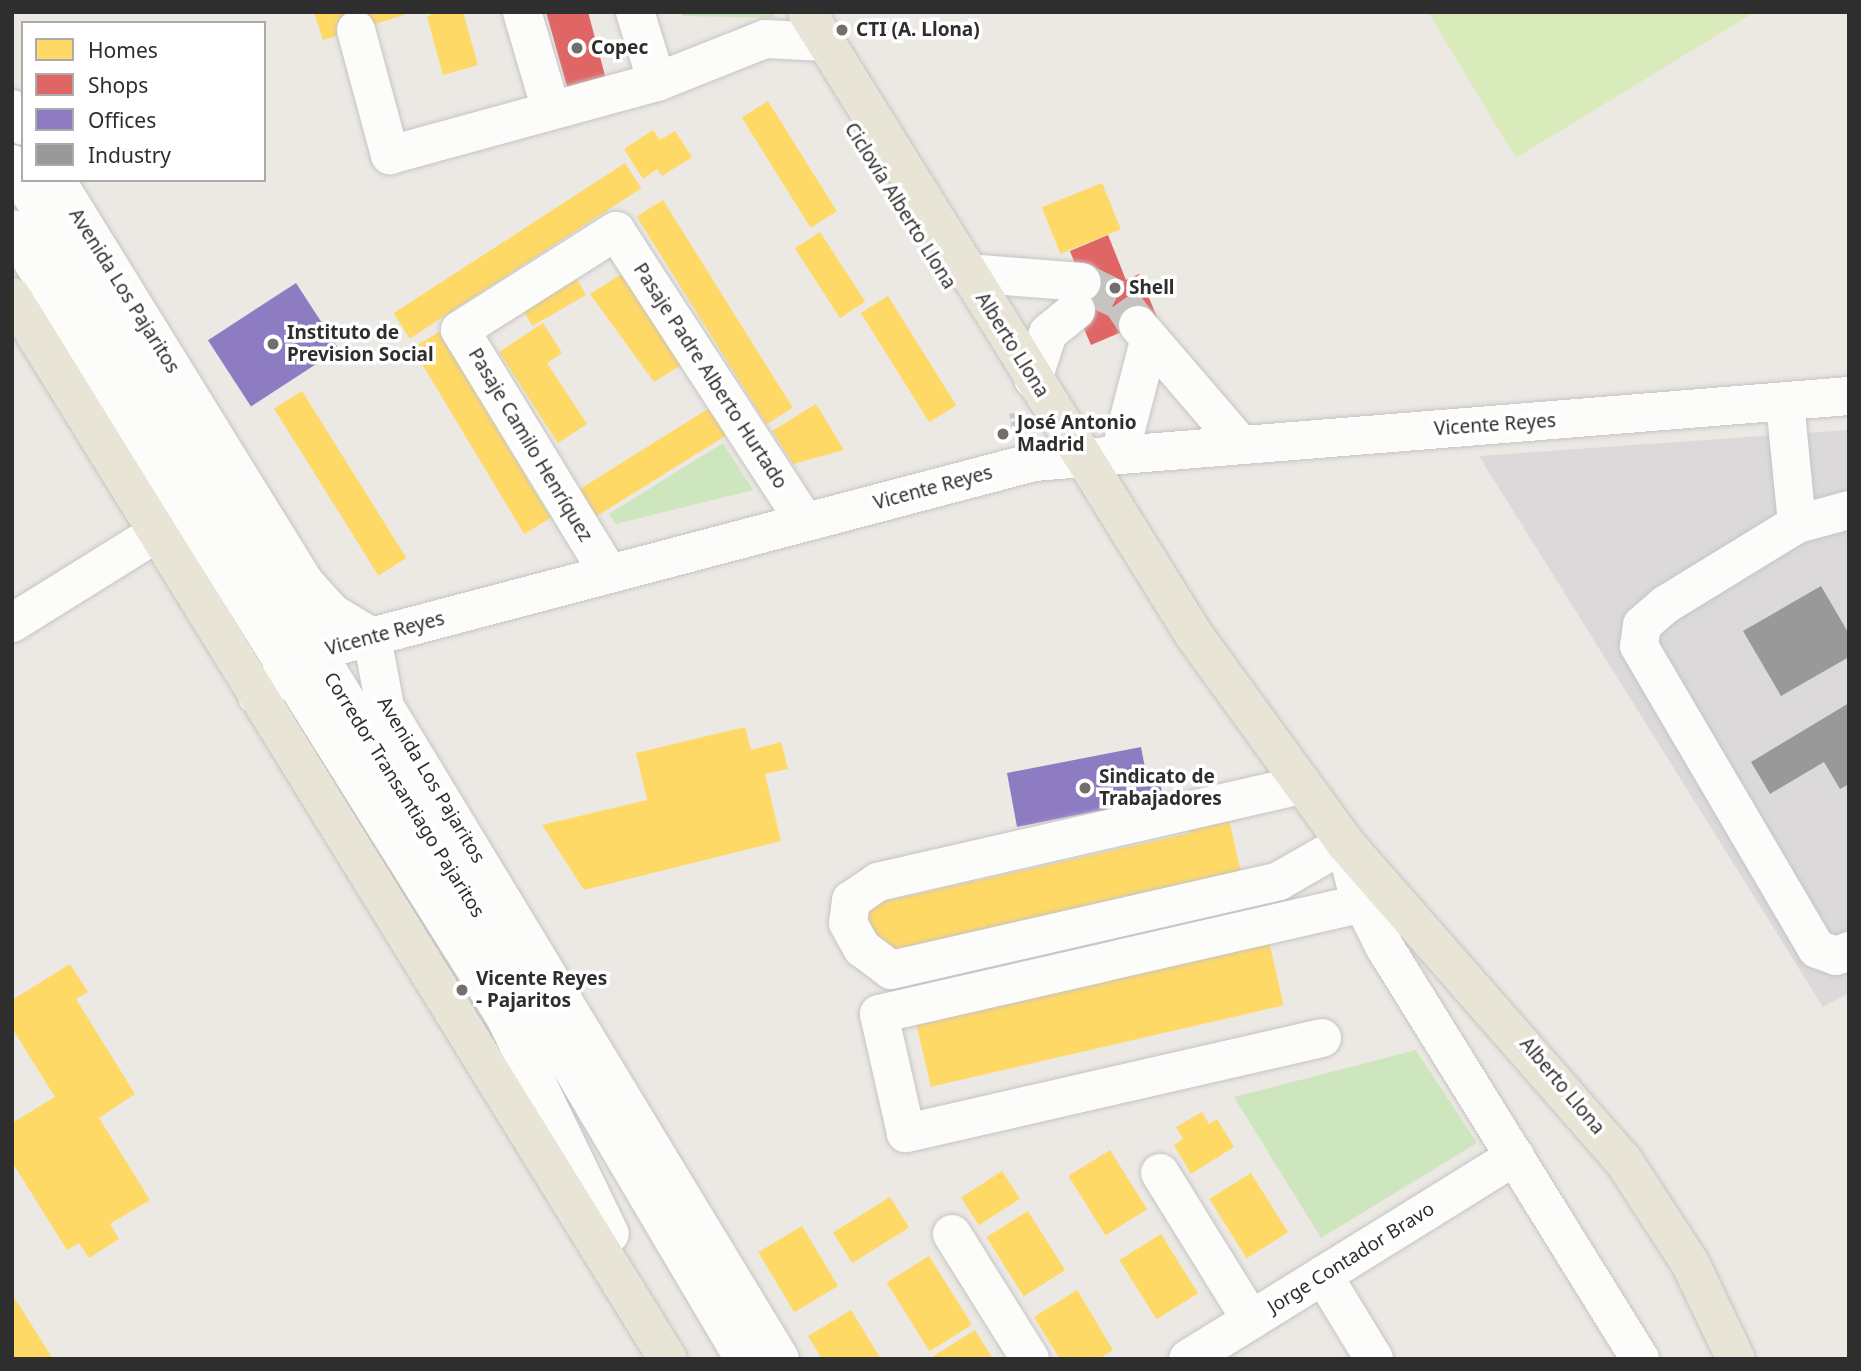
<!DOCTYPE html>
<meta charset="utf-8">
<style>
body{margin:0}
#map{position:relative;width:1861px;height:1371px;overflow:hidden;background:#ece8e4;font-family:"Noto Sans",sans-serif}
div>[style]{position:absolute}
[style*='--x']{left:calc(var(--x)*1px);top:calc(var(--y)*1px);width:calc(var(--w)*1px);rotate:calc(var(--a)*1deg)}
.industrial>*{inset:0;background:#dcd9db}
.green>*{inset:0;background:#cee6be}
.pitch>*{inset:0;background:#d9eabb}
.homes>*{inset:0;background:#ffd966;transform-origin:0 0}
.shops>*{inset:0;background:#e06666}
.offices>*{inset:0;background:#8e7cc3;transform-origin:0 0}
.industry>*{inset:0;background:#999}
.minor-tunnel>*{height:38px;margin-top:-19px;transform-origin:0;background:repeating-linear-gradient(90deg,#c6c3c0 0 38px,transparent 0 57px)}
.path>*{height:4.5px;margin-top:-2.25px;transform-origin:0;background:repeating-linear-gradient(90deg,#c9c9c8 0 5px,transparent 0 8.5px)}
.roads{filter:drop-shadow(0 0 2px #c5c4c5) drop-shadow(0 0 2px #c5c4c5)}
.minor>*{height:38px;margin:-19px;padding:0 19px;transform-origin:19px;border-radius:19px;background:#fcfcfb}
.major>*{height:38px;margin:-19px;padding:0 19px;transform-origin:19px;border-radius:19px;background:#e8e4d6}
.dots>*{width:19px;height:19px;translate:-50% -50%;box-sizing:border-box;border:4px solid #fff;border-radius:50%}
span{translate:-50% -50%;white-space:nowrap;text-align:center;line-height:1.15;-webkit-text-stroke:7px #fff;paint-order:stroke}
.poi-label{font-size:19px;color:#2e2e2e;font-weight:700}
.left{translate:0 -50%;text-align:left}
.street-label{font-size:19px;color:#2e2e2e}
.frame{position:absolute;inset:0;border:14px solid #2e2e2e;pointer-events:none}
.legend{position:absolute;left:21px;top:21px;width:245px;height:161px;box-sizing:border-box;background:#fff;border:2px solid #ababab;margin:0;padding:9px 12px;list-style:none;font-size:21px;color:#2e2e2e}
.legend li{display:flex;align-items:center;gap:14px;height:35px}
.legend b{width:35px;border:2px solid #ababab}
</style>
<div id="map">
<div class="industrial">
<i style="clip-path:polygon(1849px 430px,1849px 993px,1823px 1007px,1479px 456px)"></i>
</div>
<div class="green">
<i style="clip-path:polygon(679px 12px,773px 12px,776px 18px,682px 16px)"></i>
<i style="clip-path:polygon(723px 443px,753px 490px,616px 524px,609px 514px)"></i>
<i style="clip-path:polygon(1416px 1050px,1477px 1143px,1321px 1238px,1234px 1097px)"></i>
</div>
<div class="pitch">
<i style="clip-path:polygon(1428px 12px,1755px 12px,1516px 158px)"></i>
</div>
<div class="homes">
<i style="clip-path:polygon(314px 12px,403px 12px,404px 15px,323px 40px)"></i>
<i style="clip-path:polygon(435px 12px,463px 12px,478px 65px,443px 75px,427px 17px)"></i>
<i style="left:768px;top:101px;width:130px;height:31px;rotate:58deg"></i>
<i style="clip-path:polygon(653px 130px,660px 140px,675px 131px,692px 157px,662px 176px,657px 169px,643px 179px,624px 149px)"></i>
<i style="left:625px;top:163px;width:30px;height:276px;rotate:57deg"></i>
<i style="left:1102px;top:183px;width:50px;height:65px;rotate:68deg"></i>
<i style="left:663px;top:200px;width:245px;height:31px;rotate:58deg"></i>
<i style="left:820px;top:232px;width:83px;height:30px;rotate:57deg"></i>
<i style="left:571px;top:269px;width:30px;height:62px;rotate:60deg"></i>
<i style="clip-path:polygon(625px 272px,683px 364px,654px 382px,590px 294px)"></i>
<i style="left:888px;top:296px;width:129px;height:32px;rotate:58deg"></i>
<i style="clip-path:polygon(543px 323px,562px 353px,547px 363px,587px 424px,558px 443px,499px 352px)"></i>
<i style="left:439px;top:332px;width:217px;height:31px;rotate:59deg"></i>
<i style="left:302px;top:391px;width:197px;height:33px;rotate:58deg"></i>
<i style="clip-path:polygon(816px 404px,844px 450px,793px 464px,772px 431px)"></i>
<i style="left:711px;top:407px;width:32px;height:155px;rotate:58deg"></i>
<i style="clip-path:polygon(745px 727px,751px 750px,781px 742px,788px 769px,765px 774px,781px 841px,584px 890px,542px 825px,647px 800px,636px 753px)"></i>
<i style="clip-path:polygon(1226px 806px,1243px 882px,884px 958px,864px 940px,864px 906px,1190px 833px,1186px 815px)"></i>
<i style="left:1269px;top:942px;width:65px;height:362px;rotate:77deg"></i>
<i style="clip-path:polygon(70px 964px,88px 992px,76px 999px,135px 1094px,99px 1118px,150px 1200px,110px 1224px,119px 1239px,89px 1258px,79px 1243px,67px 1250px,12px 1162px,12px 1123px,55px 1097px,12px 1028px,12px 1000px)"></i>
<i style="clip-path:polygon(1202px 1112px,1209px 1124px,1217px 1119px,1234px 1147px,1191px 1174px,1174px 1145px,1183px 1139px,1176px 1127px)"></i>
<i style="left:1110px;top:1150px;width:70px;height:49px;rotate:58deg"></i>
<i style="left:1002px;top:1171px;width:33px;height:49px;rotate:57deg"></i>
<i style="left:1251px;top:1173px;width:70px;height:49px;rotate:58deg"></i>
<i style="left:890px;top:1197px;width:36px;height:67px;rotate:58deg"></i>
<i style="left:1028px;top:1211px;width:70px;height:49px;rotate:58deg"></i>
<i style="left:802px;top:1226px;width:70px;height:51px;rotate:59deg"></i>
<i style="left:1161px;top:1234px;width:70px;height:49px;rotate:58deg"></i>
<i style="left:929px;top:1256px;width:81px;height:50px;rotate:58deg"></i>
<i style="clip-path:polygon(1077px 1290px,1113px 1350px,1099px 1359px,1060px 1359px,1034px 1317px)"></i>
<i style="clip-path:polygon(12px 1294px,53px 1359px,12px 1359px)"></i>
<i style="clip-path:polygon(851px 1310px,881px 1359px,822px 1359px,808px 1336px)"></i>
<i style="clip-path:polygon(975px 1330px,993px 1359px,933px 1359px,932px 1357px)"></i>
</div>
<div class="shops">
<i style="clip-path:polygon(546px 12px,588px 12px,607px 83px,569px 94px)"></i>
<i style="clip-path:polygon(1108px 235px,1126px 280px,1139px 274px,1157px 317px,1091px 345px,1072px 301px,1087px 294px,1070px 251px)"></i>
</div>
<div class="offices">
<i style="left:296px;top:283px;width:79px;height:105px;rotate:57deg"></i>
<i style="clip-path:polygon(1141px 747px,1147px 778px,1159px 776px,1163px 798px,1017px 827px,1007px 773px)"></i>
</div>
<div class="industry">
<i style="clip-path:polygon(1821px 586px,1849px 634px,1849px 657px,1781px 696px,1743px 631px)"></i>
<i style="clip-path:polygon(1849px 703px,1849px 784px,1840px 789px,1824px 762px,1770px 794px,1751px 762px)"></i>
</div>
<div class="minor-tunnel">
<i style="--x:1082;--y:282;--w:43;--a:26"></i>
<i style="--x:1121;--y:301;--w:29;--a:55"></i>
</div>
<div class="path">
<i style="--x:1012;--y:413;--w:18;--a:81"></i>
</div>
<div class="roads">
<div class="minor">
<i style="--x:522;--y:12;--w:102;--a:73.5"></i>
<i style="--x:635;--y:12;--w:73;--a:72.6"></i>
<i style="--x:657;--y:82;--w:116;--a:-21.7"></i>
<i style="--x:765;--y:39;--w:60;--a:2.9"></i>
<i style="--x:356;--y:30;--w:130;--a:74.8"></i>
<i style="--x:390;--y:155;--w:277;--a:-15.3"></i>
<i style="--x:12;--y:109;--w:20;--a:57"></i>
<i style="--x:12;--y:164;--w:950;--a:58.08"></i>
<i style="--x:514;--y:970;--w:452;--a:59.4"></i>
<i style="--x:56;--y:180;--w:474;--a:58.3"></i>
<i style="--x:305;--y:583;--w:40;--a:48"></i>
<i style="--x:332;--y:613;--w:47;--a:31"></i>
<i style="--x:12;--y:229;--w:927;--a:57.96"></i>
<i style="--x:504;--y:1015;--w:243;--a:64.2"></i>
<i style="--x:967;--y:273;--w:115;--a:4.5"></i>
<i style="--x:1138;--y:325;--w:158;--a:49.4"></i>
<i style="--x:1033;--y:379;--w:48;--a:-71.9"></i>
<i style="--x:1048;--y:333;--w:36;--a:-39"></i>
<i style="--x:1785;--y:403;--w:122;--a:84.3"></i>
<i style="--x:1120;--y:453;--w:116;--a:-75.5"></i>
<i style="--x:1849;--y:510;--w:54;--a:164.9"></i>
<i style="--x:1797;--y:524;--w:155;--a:148.5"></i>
<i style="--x:1665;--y:605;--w:30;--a:139"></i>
<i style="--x:1642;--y:625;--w:21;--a:98"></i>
<i style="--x:1639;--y:646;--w:351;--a:59.6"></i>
<i style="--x:1817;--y:949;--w:20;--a:20"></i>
<i style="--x:1836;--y:956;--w:14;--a:-21"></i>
<i style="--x:609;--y:574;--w:286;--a:-121.4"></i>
<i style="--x:460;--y:330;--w:185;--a:-32.4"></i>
<i style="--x:616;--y:231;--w:347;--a:57"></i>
<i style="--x:12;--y:623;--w:172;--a:-31.9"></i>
<i style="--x:372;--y:637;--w:71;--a:79.5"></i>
<i style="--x:385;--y:707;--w:762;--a:58.79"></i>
<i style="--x:257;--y:696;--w:72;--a:-37.7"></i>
<i style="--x:314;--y:652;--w:745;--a:-14.78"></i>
<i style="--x:1034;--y:462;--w:818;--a:-4.63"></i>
<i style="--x:1301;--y:785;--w:434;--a:167.1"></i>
<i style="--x:878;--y:882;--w:32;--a:146"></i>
<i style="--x:851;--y:900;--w:23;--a:97"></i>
<i style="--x:848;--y:923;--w:29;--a:61"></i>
<i style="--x:862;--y:948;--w:36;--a:37"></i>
<i style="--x:891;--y:970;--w:398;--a:-12.9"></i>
<i style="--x:1279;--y:881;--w:76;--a:-29.9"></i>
<i style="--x:1345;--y:843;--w:53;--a:75.7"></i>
<i style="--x:1358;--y:894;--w:58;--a:63.4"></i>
<i style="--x:1384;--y:946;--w:486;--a:58.2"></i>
<i style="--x:1322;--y:1038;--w:427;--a:167.1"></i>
<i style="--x:906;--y:1133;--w:122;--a:-102.8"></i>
<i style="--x:879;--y:1014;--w:496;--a:-12.9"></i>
<i style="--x:1160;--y:1173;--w:173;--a:58.2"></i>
<i style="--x:952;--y:1234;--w:147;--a:58"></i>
<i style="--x:1323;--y:1275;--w:98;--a:58.7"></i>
<i style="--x:1188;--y:1359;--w:385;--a:-31.8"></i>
</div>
<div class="major">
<i style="--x:807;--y:12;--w:733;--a:58.15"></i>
<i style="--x:1194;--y:635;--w:257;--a:54"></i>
<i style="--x:1345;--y:843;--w:422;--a:48.8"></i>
<i style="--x:1623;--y:1160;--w:123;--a:57"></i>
<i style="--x:1690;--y:1263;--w:106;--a:64.4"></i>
<i style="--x:12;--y:297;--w:1248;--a:58.3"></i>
</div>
</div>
<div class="dots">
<i style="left:842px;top:30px;background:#706f6e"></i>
<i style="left:577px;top:48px;background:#706f6e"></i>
<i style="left:1115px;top:288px;background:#706f6e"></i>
<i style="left:273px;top:344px;background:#706f6e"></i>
<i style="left:1003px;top:434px;background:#706f6e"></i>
<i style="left:1085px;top:788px;background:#706f6e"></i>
<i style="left:462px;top:990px;background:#706f6e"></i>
</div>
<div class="poi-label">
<span class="left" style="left:856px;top:30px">CTI (A. Llona)</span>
<span class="left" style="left:591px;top:48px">Copec</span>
<span class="left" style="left:1129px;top:288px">Shell</span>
<span class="left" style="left:287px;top:344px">Instituto de<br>Prevision Social</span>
<span class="left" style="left:1017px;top:434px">José Antonio<br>Madrid</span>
<span class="left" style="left:1099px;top:788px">Sindicato de<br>Trabajadores</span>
<span class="left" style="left:476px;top:990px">Vicente Reyes<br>- Pajaritos</span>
</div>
<div class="street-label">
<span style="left:900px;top:206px;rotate:58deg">Ciclovía Alberto Llona</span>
<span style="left:124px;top:291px;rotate:58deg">Avenida Los Pajaritos</span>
<span style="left:1012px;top:345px;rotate:58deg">Alberto Llona</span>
<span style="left:710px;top:376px;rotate:57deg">Pasaje Padre Alberto Hurtado</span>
<span style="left:1495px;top:425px;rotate:-4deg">Vicente Reyes</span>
<span style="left:530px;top:445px;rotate:59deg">Pasaje Camilo Henríquez</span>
<span style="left:933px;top:488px;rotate:-15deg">Vicente Reyes</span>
<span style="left:385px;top:634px;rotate:-15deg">Vicente Reyes</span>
<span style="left:431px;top:780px;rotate:59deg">Avenida Los Pajaritos</span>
<span style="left:404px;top:795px;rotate:58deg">Corredor Transantiago Pajaritos</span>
<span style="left:1562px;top:1086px;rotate:50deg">Alberto Llona</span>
<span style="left:1351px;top:1258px;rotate:-32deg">Jorge Contador Bravo</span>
</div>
<div class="frame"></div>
<ul class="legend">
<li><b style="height:19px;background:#ffd966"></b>Homes</li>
<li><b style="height:19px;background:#e06666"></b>Shops</li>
<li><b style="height:19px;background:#8e7cc3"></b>Offices</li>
<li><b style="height:19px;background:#999"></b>Industry</li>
</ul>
</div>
